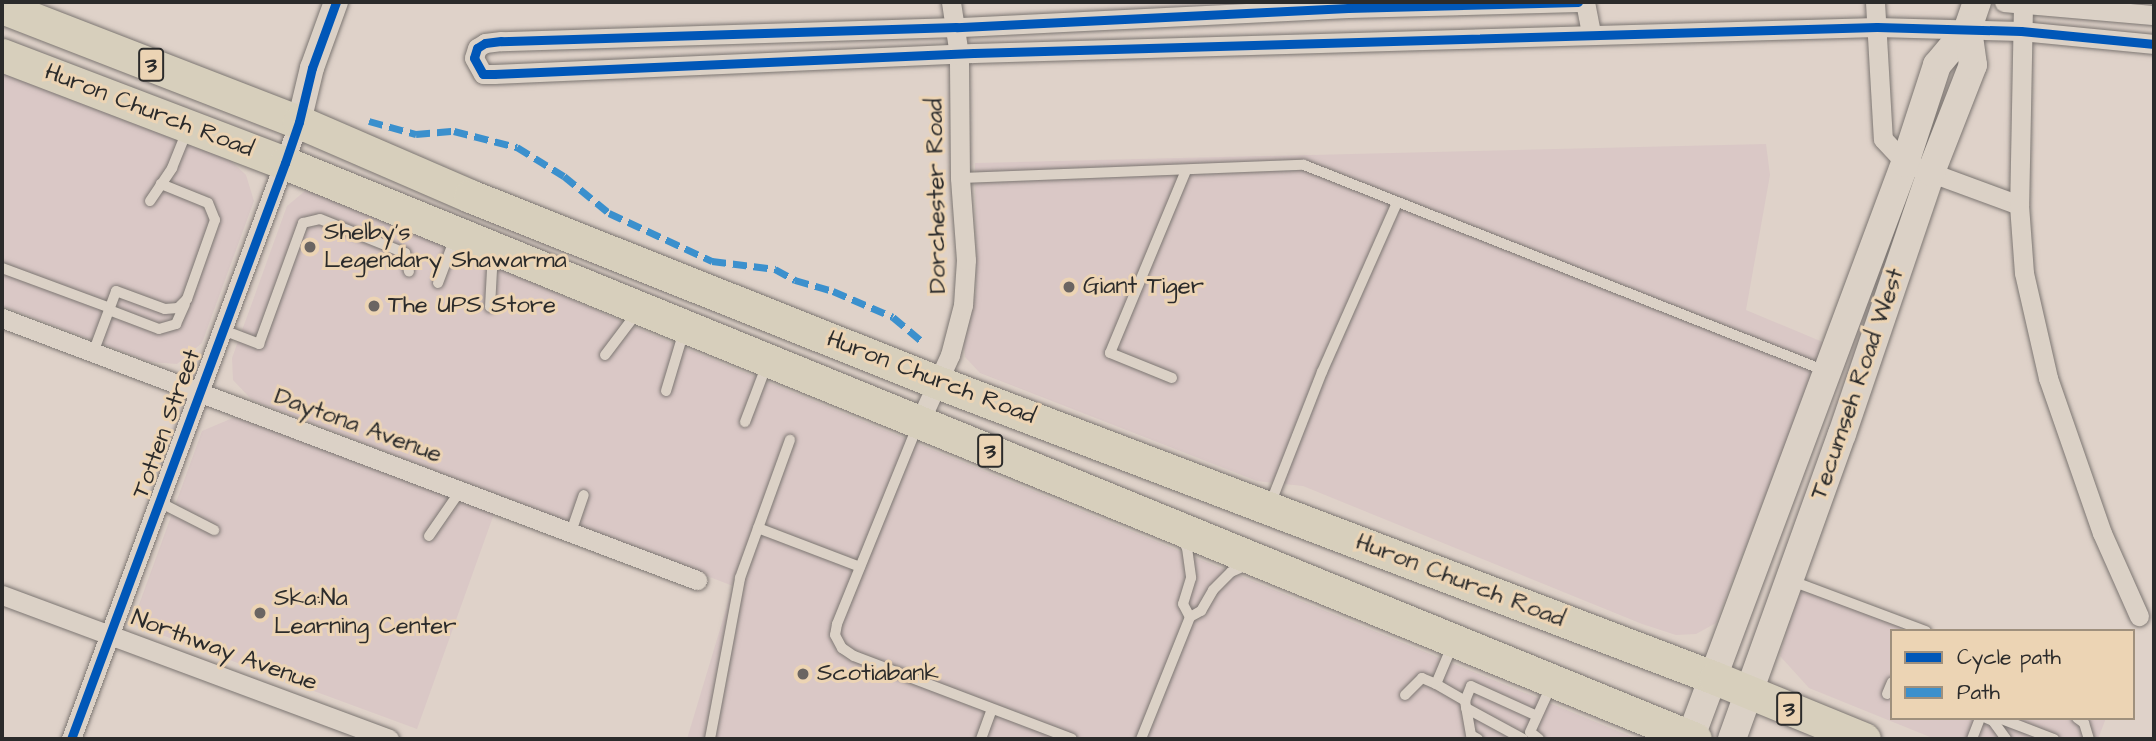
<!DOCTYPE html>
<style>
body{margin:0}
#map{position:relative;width:2156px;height:741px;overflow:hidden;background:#dfd2c9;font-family:"Architects Daughter",sans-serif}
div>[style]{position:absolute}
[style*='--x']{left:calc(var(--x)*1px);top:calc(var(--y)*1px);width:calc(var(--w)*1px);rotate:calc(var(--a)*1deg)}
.built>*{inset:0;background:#dac8c6}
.roads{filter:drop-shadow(0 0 2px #7c7672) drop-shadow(0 0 2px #7c7672)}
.service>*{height:10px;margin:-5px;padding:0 5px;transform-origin:5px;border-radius:5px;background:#dbd1c6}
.minor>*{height:19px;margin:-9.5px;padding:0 9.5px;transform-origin:9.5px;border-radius:9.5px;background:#dbd1c6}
.tertiary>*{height:24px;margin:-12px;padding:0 12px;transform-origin:12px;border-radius:12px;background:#dbd1c6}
.secondary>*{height:28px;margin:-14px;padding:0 14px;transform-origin:14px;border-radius:14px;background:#dbd1c6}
.trunk>*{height:33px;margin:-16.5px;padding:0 16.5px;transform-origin:16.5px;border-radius:16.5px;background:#d7cfbc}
.quiet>*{height:7px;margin-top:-3.5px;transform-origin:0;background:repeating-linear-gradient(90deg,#3b90cd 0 14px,transparent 0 21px)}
.cycleway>*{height:9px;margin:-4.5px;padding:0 4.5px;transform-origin:4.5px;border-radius:4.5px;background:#0057b8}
.dots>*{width:19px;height:19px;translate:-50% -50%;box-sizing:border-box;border:4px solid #ecd4b4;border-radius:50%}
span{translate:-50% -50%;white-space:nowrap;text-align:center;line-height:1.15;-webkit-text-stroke:6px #ecd4b4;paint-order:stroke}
.shield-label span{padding:2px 5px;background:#ecd4b4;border:2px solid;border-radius:5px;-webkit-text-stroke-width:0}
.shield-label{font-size:23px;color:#2b2b2b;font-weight:700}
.street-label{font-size:24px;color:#2b2b2b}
.poi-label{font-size:24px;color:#2b2b2b}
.left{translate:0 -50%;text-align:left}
.frame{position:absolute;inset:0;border:4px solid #2b2b2b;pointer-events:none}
.legend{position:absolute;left:1890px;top:629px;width:245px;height:91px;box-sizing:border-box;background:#ecd4b4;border:2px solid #9f907d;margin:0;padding:9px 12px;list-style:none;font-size:21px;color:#2b2b2b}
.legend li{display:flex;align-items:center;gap:14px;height:35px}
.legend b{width:35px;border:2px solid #9f907d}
</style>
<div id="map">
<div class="built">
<i style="clip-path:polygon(2px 70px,229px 159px,246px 175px,254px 201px,202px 343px,177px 364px,150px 362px,2px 306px)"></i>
<i style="clip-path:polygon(1766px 144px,1770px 175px,1746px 310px,1825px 343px,1716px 623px,1696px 634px,1676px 635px,1642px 624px,1303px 486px,1257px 481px,980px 373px,965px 357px,963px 339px,976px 293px,975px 163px)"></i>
<i style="clip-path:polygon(305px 191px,323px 193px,661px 338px,1637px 739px,687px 739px,733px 586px,252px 400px,233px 380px,232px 358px,287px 206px)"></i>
<i style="clip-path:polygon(235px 417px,495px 511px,417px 729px,132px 624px,202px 431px)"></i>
<i style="clip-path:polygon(1799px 579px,1921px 631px,1892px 631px,1892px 718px,2106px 718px,2098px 739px,1935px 739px,1809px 688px,1780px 656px)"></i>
</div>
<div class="roads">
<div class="service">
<i style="--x:960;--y:178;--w:344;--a:-2.2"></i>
<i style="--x:1304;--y:165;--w:561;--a:21.54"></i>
<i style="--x:150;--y:201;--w:40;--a:-56"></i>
<i style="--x:172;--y:168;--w:40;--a:-68"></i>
<i style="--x:2;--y:268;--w:115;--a:20.3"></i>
<i style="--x:438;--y:283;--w:48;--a:-69.3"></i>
<i style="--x:490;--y:307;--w:55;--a:-86.9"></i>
<i style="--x:109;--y:310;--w:53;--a:20.8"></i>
<i style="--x:159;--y:329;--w:18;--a:-16"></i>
<i style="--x:176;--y:324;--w:22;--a:-66"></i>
<i style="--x:223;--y:330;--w:39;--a:21"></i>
<i style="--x:259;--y:344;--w:129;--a:-70"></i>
<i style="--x:303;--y:223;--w:17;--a:-13"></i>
<i style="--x:320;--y:219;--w:92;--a:21.8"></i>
<i style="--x:405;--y:253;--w:19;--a:78"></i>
<i style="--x:93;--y:353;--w:66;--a:-69.6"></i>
<i style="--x:116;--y:291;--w:52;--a:20.2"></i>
<i style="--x:165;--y:309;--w:13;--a:-4"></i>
<i style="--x:178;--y:308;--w:13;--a:-45"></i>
<i style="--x:187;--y:299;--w:84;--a:-70.5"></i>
<i style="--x:215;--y:220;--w:18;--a:-112"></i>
<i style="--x:208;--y:203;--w:51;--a:-158"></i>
<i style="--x:605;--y:355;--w:51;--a:-52.9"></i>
<i style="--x:1172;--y:378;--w:67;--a:-158"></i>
<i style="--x:1110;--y:353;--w:198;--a:-67.4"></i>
<i style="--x:666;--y:391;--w:63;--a:-73.3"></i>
<i style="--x:745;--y:422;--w:62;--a:-69.2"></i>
<i style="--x:917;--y:427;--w:213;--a:112.1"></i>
<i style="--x:837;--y:624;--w:11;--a:100"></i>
<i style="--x:835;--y:635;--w:15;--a:62"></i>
<i style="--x:842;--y:648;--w:14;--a:34"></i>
<i style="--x:854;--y:656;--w:233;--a:20.8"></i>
<i style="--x:159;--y:502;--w:62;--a:27"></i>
<i style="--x:1271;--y:502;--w:140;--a:-68.6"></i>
<i style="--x:1322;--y:372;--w:185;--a:-66.1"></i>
<i style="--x:758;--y:528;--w:109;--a:20.9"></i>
<i style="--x:571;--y:532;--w:39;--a:-71"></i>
<i style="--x:429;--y:536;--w:55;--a:-55.4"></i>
<i style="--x:1182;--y:539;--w:10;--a:61"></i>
<i style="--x:1187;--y:548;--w:30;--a:82"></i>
<i style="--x:1191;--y:578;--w:27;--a:107"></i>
<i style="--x:1183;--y:604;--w:15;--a:62"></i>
<i style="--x:1792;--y:581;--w:143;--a:20.5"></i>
<i style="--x:1436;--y:684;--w:34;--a:30"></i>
<i style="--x:1887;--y:694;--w:13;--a:-67"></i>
<i style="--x:1405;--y:695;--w:24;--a:-45"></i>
<i style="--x:1422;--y:678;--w:15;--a:23"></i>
<i style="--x:1436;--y:684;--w:41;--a:-67.2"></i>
<i style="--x:1466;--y:708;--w:65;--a:28.5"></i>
<i style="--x:1986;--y:718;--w:8;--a:23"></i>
<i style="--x:1993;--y:721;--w:22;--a:54"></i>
<i style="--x:1999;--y:718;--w:59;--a:20.9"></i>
<i style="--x:2077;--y:718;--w:9;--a:36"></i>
<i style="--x:2084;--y:723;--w:17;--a:73"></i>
<i style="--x:710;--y:739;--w:164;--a:-79.4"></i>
<i style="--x:740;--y:578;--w:147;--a:-70.1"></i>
<i style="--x:981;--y:739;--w:32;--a:-70"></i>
<i style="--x:1141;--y:739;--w:131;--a:-68.1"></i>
<i style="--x:1190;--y:617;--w:13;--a:-29"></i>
<i style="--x:1201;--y:611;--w:24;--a:-60"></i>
<i style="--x:1213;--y:590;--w:25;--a:-45"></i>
<i style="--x:1231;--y:572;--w:20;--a:-24"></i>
<i style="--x:1478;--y:739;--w:8;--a:-150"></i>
<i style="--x:1471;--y:735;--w:35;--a:-100"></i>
<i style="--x:1465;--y:701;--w:16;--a:-68"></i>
<i style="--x:1471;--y:686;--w:72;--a:24.4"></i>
<i style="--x:1539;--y:739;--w:11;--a:-142"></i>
<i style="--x:1530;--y:732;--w:51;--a:-65.5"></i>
<i style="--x:1972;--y:739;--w:22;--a:-69"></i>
</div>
<div class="minor">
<i style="--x:1578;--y:2;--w:230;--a:178.5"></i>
<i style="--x:1348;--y:8;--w:392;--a:177.2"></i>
<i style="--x:956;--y:27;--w:455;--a:178.2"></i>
<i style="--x:501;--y:41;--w:16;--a:173"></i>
<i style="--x:485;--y:43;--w:9;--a:148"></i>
<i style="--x:477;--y:48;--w:10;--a:107"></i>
<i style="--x:474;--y:58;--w:18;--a:61"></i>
<i style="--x:483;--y:74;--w:11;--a:0"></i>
<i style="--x:494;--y:74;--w:480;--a:-2.5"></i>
<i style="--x:974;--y:53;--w:903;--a:-1.65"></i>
<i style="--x:1877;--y:27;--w:144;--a:1.6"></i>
<i style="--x:2021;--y:31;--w:134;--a:5.6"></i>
<i style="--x:1585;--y:2;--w:32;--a:79"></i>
<i style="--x:1875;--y:2;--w:137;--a:86.7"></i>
<i style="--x:1883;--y:139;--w:33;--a:47"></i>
<i style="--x:1905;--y:163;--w:121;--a:20.2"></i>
<i style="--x:2004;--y:2;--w:151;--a:5"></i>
<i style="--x:2023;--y:5;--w:200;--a:91.1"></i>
<i style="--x:2019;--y:205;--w:68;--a:85.8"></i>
<i style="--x:2024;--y:273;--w:108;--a:77.1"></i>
<i style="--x:2048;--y:378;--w:164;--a:70.8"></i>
<i style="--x:2102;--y:533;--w:91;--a:66"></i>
<i style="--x:2;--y:318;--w:743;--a:20.66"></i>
<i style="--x:919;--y:423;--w:75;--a:-65.5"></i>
<i style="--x:950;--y:355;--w:52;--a:-75.4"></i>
<i style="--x:963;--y:305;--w:45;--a:-86.2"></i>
<i style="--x:966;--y:260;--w:82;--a:-94.2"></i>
<i style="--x:960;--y:178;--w:123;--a:-90.5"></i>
<i style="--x:959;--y:55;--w:54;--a:-98.6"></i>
<i style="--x:2;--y:595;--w:413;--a:20.4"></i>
<i style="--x:71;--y:739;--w:658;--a:-69.72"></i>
</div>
<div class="tertiary">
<i style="--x:299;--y:122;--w:56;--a:-76.5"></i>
<i style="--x:312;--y:68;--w:70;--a:-70"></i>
</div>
<div class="secondary">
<i style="--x:1690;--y:739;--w:615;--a:-69.53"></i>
<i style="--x:1905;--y:163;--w:103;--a:-71.9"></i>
<i style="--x:1937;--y:65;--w:48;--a:-50"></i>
<i style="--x:1968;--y:28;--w:28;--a:-71"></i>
<i style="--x:1732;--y:739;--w:324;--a:-70.2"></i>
<i style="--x:1842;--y:434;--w:277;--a:-71.2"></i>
<i style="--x:1931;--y:172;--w:115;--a:-68.6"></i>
<i style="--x:1973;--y:65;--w:37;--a:-98"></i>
</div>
<div class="trunk">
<i style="--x:2;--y:7;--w:318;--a:21.2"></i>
<i style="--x:299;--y:122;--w:186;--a:23.4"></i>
<i style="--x:470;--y:196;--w:503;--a:21.72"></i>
<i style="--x:937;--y:382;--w:832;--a:20.83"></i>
<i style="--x:1715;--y:678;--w:161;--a:22.3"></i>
<i style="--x:2;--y:55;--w:303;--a:20.9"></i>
<i style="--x:285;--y:163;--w:1523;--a:22.22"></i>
</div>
</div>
<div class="quiet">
<i style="--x:369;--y:121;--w:49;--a:15.5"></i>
<i style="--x:416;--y:134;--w:38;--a:-5"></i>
<i style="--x:454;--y:131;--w:65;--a:14.3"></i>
<i style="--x:517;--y:147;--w:55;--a:31.7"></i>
<i style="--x:564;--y:176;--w:58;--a:39.4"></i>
<i style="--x:609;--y:213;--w:114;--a:25"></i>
<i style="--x:712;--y:261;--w:64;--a:7.2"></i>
<i style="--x:775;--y:269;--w:23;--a:29"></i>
<i style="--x:795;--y:280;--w:40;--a:16"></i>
<i style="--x:833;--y:291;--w:65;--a:23.4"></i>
<i style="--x:893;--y:317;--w:40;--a:40"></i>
</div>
<div class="cycleway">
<i style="--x:1578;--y:2;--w:230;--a:178.5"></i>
<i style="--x:1348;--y:8;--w:392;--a:177.2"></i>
<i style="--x:956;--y:27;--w:455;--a:178.2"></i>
<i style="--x:501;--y:41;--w:16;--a:173"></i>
<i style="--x:485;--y:43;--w:9;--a:148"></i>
<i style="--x:477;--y:48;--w:10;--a:107"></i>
<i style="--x:474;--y:58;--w:18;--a:61"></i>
<i style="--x:483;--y:74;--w:11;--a:0"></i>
<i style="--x:494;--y:74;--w:480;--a:-2.5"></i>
<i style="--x:974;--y:53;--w:903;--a:-1.65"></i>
<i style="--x:1877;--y:27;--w:144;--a:1.6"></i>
<i style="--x:2021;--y:31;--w:134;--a:5.6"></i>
<i style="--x:71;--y:739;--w:614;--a:-69.62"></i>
<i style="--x:285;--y:163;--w:43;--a:-71.1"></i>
<i style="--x:299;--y:122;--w:56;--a:-76.5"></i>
<i style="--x:312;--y:68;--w:70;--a:-70"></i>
</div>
<div class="dots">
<i style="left:310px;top:247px;background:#6a6562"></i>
<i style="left:1069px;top:287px;background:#6a6562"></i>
<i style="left:374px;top:306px;background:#6a6562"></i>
<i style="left:260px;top:613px;background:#6a6562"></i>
<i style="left:803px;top:674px;background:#6a6562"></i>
</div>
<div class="shield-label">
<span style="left:151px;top:65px">3</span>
<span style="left:990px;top:451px">3</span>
<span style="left:1789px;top:709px">3</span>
</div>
<div class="street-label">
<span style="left:149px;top:111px;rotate:21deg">Huron Church Road</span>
<span style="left:937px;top:196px;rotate:-91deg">Dorchester Road</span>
<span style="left:931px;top:378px;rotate:21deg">Huron Church Road</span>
<span style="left:1858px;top:384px;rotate:-71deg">Tecumseh Road West</span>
<span style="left:167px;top:424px;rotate:-70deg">Totten Street</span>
<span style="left:358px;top:426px;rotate:20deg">Daytona Avenue</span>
<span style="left:1460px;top:581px;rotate:21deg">Huron Church Road</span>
<span style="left:224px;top:651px;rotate:20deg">Northway Avenue</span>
</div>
<div class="poi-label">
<span class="left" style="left:324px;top:247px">Shelby's<br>Legendary Shawarma</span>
<span class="left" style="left:1083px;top:287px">Giant Tiger</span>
<span class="left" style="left:388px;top:306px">The UPS Store</span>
<span class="left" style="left:274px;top:613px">Ska:Na<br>Learning Center</span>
<span class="left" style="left:817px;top:674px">Scotiabank</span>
</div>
<div class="frame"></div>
<ul class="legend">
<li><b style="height:9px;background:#0057b8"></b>Cycle path</li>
<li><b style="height:9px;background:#3b90cd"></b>Path</li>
</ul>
</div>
